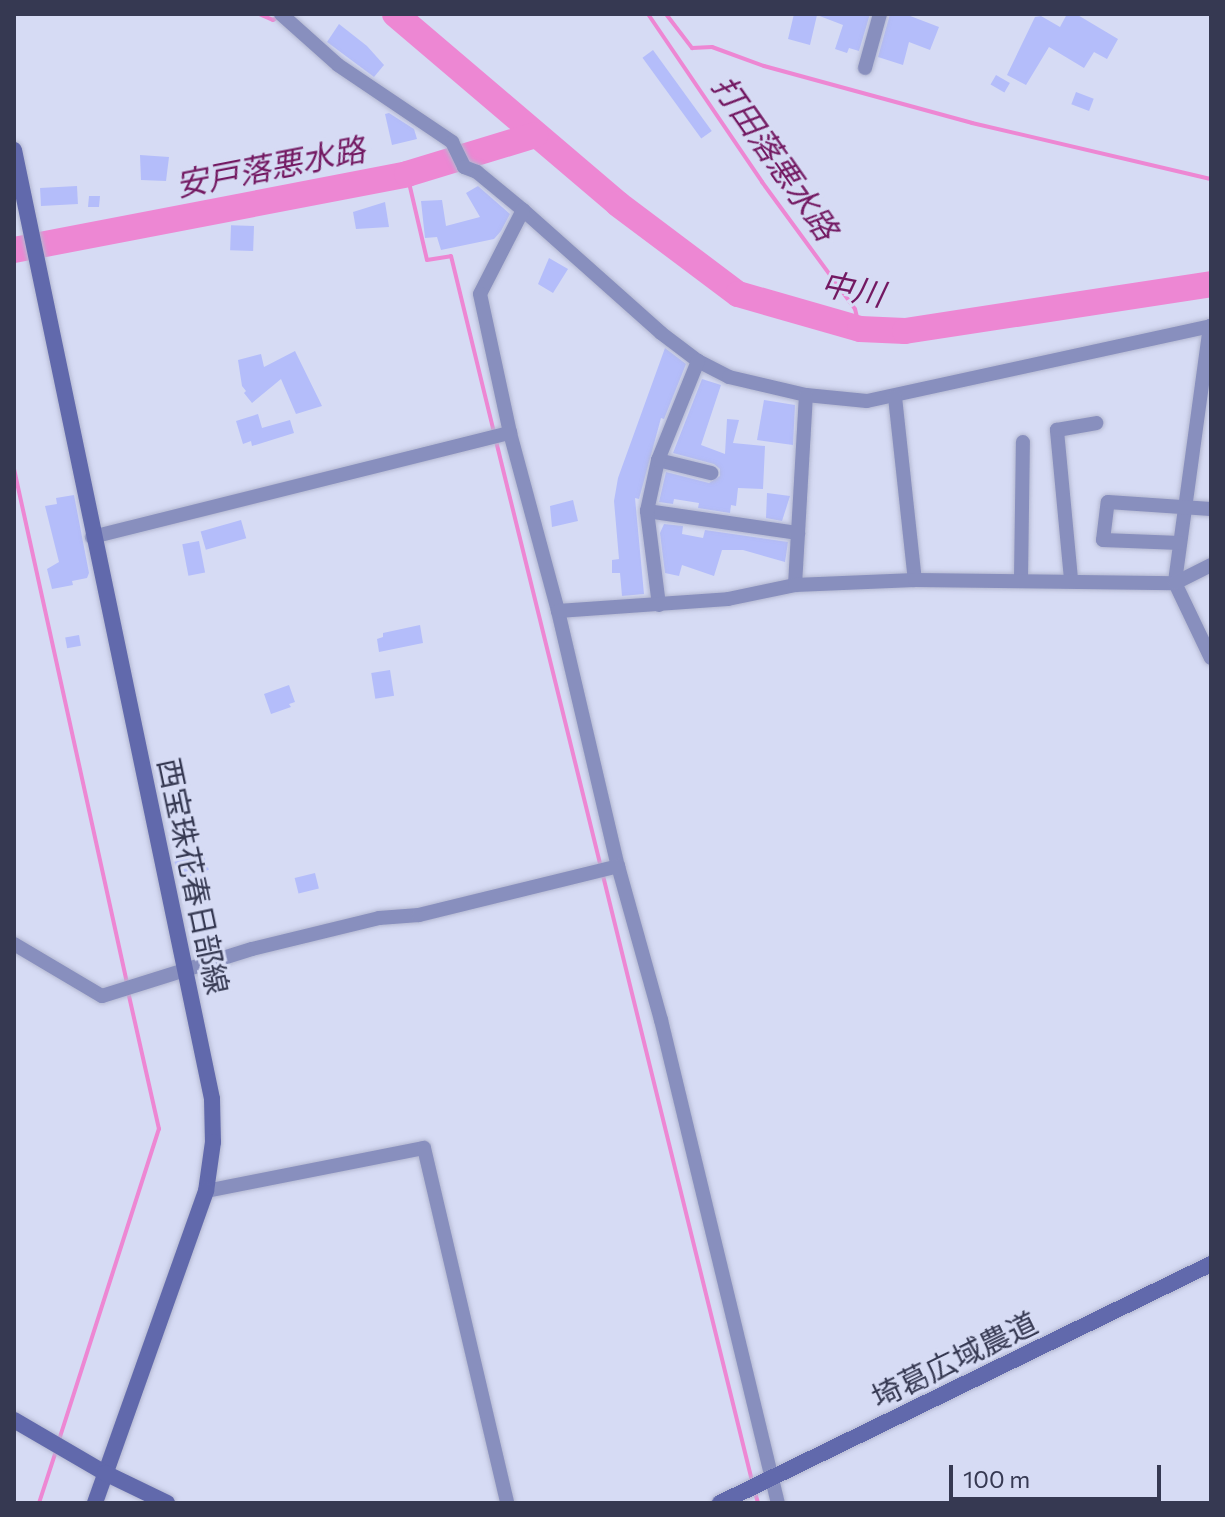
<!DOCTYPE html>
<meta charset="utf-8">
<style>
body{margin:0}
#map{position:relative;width:1225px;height:1517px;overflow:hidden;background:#d6dbf4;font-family:Commissioner,"Noto Sans JP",sans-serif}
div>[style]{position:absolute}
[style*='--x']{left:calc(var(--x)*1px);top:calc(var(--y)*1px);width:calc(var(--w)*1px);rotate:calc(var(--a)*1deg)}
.stream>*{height:4px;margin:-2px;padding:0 2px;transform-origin:2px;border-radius:2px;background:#ed87d3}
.river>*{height:26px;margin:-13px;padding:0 13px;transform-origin:13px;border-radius:13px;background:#ed87d3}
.building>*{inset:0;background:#b4bdfa;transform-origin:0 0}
.roads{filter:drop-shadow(0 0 2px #b3b7d0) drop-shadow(0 0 2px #b3b7d0)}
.street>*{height:14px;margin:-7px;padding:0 7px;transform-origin:7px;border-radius:7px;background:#888fbe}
.secondary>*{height:16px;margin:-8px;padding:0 8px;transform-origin:8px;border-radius:8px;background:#6169ac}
span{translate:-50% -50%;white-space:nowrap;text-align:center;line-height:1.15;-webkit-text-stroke:6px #d6dbf4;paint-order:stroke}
.street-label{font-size:30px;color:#363952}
.water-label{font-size:32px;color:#731962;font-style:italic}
.frame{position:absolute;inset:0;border:16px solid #363952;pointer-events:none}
.scale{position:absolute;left:949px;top:1465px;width:212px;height:36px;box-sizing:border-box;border:4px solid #363952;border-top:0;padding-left:10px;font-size:24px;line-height:28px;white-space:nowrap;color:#363952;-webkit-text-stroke:6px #d6dbf4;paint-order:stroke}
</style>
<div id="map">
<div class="stream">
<i style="--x:259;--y:14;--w:15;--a:23"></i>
<i style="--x:273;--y:20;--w:6;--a:-31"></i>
<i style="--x:648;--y:14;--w:203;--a:55.8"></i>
<i style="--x:762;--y:182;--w:157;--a:53.8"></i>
<i style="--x:855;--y:309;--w:21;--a:76"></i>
<i style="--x:666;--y:14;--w:43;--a:52.6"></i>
<i style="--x:692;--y:48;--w:20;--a:-3"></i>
<i style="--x:712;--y:47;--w:55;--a:20.1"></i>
<i style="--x:764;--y:66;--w:216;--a:15.3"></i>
<i style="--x:972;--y:123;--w:245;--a:13.2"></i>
<i style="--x:407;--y:174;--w:88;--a:76.9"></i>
<i style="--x:427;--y:260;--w:24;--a:-9"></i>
<i style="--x:451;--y:256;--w:181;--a:76.3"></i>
<i style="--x:496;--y:441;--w:1071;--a:76.17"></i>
<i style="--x:14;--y:469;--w:526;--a:77.6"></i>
<i style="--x:59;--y:1440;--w:327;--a:-72.2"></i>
<i style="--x:159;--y:1129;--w:141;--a:-102.7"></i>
<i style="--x:754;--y:1489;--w:15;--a:74"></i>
<i style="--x:39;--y:1503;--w:58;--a:-71.9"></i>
</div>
<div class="river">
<i style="--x:395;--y:14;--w:293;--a:40.4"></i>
<i style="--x:618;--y:204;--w:150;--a:36.9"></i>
<i style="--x:738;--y:294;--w:127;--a:16"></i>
<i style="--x:860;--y:329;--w:45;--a:2.5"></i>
<i style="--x:905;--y:331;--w:310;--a:-8.7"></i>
<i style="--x:14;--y:250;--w:400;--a:-10.9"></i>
<i style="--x:407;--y:174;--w:134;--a:-16.9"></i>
</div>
<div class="building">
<i style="clip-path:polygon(794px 14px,870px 14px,859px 51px,849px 48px,847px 53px,835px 49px,843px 25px,817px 15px,810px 45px,788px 39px)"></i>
<i style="clip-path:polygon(890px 14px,905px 14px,939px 27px,930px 50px,909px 42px,903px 65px,878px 57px)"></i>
<i style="clip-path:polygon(1067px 14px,1076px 14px,1118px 39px,1107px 59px,1094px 52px,1084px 68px,1049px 47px,1026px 85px,1007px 75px,1035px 17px,1041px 16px,1060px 27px)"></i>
<i style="clip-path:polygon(339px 24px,367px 46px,384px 65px,374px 77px,327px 42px)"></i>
<i style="left:653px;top:50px;width:100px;height:13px;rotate:54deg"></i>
<i style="left:996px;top:75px;width:16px;height:11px;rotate:30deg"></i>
<i style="left:1076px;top:92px;width:19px;height:13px;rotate:21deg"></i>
<i style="clip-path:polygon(389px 113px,414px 129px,417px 139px,392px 145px,385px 114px)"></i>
<i style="clip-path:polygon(140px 155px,169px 157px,166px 181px,141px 180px)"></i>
<i style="left:77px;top:186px;width:18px;height:37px;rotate:87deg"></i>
<i style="clip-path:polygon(478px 186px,510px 214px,501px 231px,494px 239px,441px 250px,437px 237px,425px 238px,421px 201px,442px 200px,446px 226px,480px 217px,466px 193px)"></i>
<i style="clip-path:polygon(89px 196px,100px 196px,99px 207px,88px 207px)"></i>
<i style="clip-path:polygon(385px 202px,389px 227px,356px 229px,353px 212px)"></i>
<i style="left:254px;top:226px;width:25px;height:23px;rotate:92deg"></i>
<i style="clip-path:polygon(549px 258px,568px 269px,553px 293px,538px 284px)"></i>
<i style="clip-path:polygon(665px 348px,686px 364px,664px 419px,661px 418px,639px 499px,635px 498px,644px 594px,622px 596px,620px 573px,612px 573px,612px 560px,619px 559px,614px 501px,618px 478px)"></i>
<i style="clip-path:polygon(295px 351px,322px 406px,296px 414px,281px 379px,252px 403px,244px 393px,246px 391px,242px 386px,238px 360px,261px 354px,264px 367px)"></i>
<i style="clip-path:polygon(702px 379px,721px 385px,701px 445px,725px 454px,727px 419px,739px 420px,733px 443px,765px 446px,763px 489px,738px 488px,736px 506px,731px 505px,730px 513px,698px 508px,699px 503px,674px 499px,673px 504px,659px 502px,666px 472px,709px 483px,720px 476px,720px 469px,714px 464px,673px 453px)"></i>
<i style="clip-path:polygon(764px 400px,795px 405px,793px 445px,757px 440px)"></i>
<i style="clip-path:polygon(258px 414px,262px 428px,290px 420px,294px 433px,252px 446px,251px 441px,243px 444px,236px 421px)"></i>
<i style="clip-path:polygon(767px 493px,790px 496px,782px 521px,766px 518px)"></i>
<i style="clip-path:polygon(74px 495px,89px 573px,87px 578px,72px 581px,73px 585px,52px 589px,47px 569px,59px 562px,45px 506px,57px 504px,56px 498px)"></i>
<i style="clip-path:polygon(573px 500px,578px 521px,552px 527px,550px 506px)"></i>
<i style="left:241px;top:520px;width:19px;height:42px;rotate:74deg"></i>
<i style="clip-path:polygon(664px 524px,683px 526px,682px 534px,703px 538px,705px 530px,788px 542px,785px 562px,743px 550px,722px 550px,714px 576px,682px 565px,679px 576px,665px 573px,660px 533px)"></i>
<i style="left:199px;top:541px;width:32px;height:17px;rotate:79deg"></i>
<i style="clip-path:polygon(420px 625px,423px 643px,379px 652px,377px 639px,383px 637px,383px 633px)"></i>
<i style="left:79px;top:635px;width:11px;height:14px;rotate:80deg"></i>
<i style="left:390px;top:670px;width:26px;height:19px;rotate:81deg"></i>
<i style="clip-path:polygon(289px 685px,295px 702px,289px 704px,291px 707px,271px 714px,264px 694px)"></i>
<i style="left:202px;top:850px;width:21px;height:30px;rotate:71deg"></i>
<i style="left:315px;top:873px;width:16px;height:21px;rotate:76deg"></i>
</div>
<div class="roads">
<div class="street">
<i style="--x:281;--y:14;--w:76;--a:41.8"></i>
<i style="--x:338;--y:65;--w:138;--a:34"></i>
<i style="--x:452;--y:142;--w:28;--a:64"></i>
<i style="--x:464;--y:167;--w:14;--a:21"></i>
<i style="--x:477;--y:172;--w:60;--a:39.6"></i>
<i style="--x:523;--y:210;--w:185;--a:41.7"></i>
<i style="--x:661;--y:333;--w:46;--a:37.1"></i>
<i style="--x:698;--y:361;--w:35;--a:27"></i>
<i style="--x:729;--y:377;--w:79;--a:13.2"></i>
<i style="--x:806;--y:395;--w:61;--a:5.6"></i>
<i style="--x:867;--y:401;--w:351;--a:-12.3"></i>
<i style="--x:1210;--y:326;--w:259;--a:97.8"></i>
<i style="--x:1175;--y:583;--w:83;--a:64.4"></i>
<i style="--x:865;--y:68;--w:56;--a:-74.5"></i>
<i style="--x:523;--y:210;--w:94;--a:117.1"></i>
<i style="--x:480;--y:294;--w:142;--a:77.8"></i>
<i style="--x:510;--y:433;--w:184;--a:74.9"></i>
<i style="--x:558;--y:611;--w:262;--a:76.8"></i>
<i style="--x:618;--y:866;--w:160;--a:74.4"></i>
<i style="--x:661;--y:1020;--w:497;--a:76.4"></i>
<i style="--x:895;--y:397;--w:184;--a:83.8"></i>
<i style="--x:658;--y:460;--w:55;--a:13.8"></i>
<i style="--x:647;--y:511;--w:153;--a:8.3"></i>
<i style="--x:92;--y:537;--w:431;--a:-14"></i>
<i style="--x:1180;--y:543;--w:77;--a:-177.8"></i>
<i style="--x:1103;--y:540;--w:38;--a:-83"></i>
<i style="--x:1108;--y:502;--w:103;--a:3.9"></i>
<i style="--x:1021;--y:579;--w:137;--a:-89.2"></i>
<i style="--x:1071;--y:579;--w:150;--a:-95.4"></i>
<i style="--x:1057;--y:430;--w:40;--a:-10"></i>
<i style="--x:795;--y:585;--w:190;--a:-86.7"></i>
<i style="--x:659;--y:605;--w:95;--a:-97.3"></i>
<i style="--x:647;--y:511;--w:52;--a:-77.8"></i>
<i style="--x:658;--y:460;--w:107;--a:-68"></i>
<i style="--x:558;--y:611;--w:170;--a:-4"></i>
<i style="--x:728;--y:599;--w:68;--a:-11.8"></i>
<i style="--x:795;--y:585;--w:120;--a:-2.4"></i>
<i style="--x:915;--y:580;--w:260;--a:0.7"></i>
<i style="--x:1175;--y:583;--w:40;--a:-26.6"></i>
<i style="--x:14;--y:944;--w:102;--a:30.6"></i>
<i style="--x:102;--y:996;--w:157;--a:-17.4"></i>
<i style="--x:252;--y:949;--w:131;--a:-13.7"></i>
<i style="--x:379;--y:918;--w:40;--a:-4.3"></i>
<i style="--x:419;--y:915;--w:205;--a:-13.8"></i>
<i style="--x:206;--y:1191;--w:222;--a:-11.2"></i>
<i style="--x:424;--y:1148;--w:365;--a:76.8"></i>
</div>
<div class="secondary">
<i style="--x:14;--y:150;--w:969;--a:78.21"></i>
<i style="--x:212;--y:1099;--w:43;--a:88.7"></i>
<i style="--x:213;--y:1142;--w:49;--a:98.1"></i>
<i style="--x:206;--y:1191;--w:331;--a:109.6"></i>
<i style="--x:14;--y:1420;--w:105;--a:30.2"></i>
<i style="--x:105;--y:1473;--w:69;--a:25.8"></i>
<i style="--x:720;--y:1503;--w:546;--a:-25.96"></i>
</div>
</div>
<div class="street-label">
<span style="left:194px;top:876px;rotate:78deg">西宝珠花春日部線</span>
<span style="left:954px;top:1359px;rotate:-26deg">埼葛広域農道</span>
</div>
<div class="water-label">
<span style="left:776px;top:157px;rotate:55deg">打田落悪水路</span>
<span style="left:270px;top:166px;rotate:-11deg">安戸落悪水路</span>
<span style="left:853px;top:288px;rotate:11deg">中川</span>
</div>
<div class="frame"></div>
<div class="scale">100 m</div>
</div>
